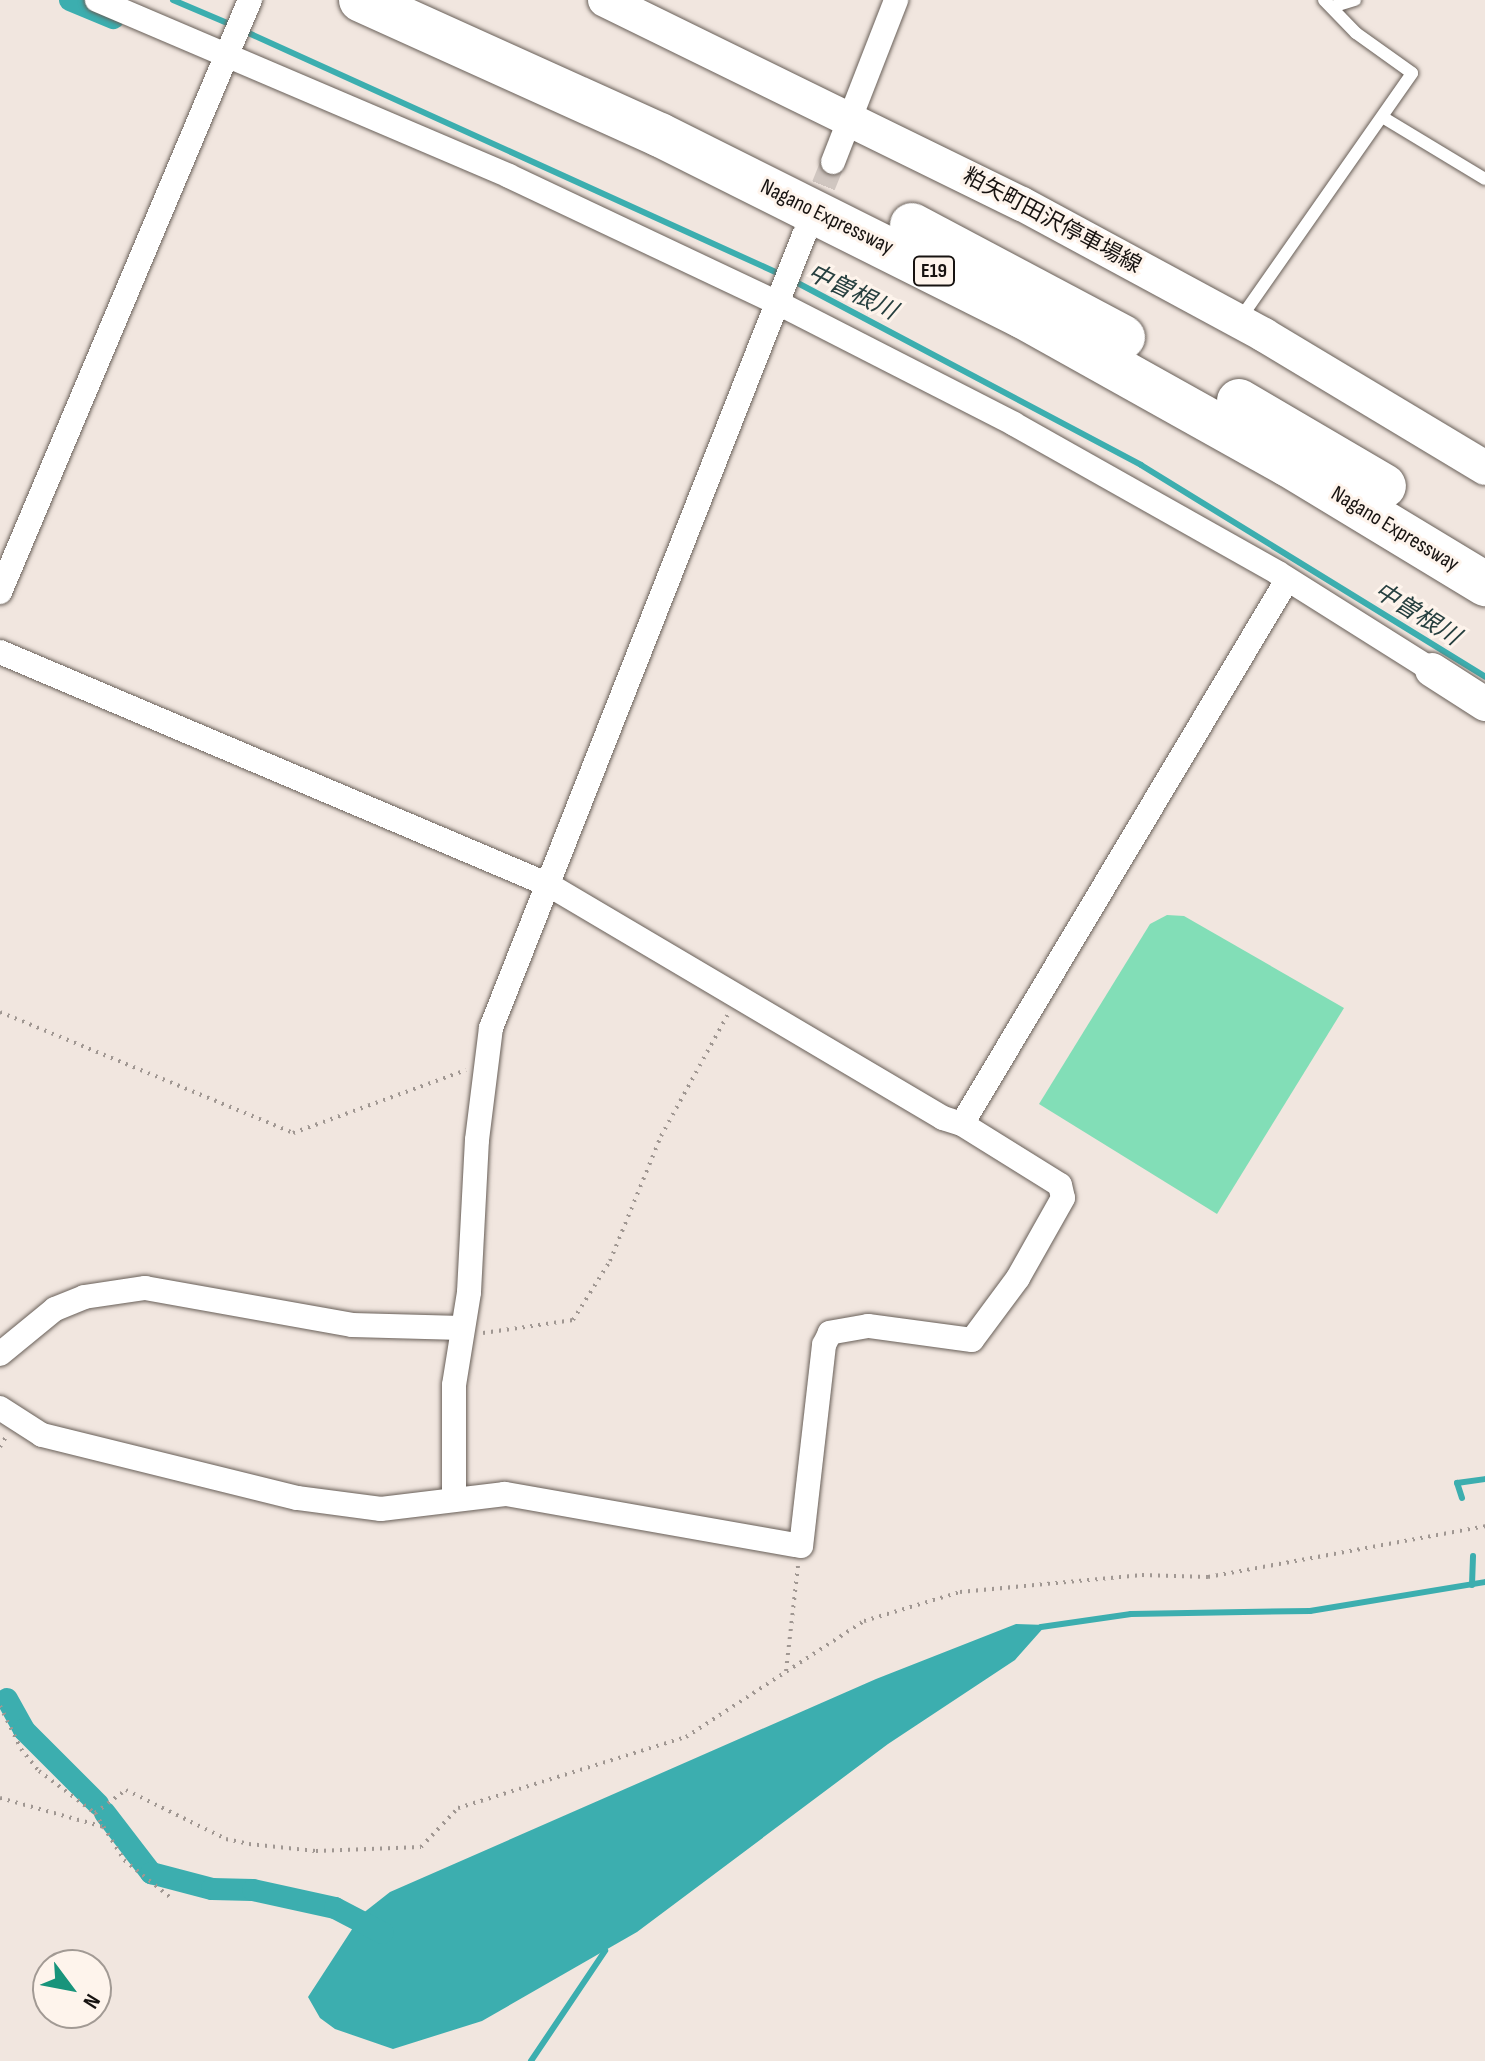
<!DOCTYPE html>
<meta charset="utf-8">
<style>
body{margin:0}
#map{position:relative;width:1485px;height:2061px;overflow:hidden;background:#f1e6df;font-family:"Sofia Sans Condensed","Noto Sans JP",sans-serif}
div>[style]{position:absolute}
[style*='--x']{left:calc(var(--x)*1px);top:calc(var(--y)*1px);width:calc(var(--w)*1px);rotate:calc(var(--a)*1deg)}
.green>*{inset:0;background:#82deb7}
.water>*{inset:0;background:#3caeaf}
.stream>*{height:6px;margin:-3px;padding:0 3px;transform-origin:3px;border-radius:3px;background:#3caeaf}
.canal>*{height:22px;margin:-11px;padding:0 11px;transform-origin:11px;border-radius:11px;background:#3caeaf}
.street-tunnel>*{height:24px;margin-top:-12px;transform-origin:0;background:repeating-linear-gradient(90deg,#d0c6c0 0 24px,transparent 0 36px)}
.path>*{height:4px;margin-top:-2px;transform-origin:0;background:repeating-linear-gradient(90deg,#a09792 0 2px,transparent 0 8px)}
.roads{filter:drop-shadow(0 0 2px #685f58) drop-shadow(0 0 2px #685f58)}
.lane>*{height:12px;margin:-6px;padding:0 6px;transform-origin:6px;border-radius:6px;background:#fff}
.street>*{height:24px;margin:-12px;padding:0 12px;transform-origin:12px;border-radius:12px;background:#fff}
.secondary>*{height:34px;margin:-17px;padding:0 17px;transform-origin:17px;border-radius:17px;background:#fff}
.highway>*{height:44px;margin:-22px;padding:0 22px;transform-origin:22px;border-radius:22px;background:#fff}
span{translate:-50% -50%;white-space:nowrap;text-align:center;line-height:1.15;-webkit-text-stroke:6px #fef4ec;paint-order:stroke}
.shield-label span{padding:2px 6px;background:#fef4ec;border:2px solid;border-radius:6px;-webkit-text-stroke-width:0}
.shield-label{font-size:20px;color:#171311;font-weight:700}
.street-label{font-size:22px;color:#171311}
.water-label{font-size:24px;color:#263f3f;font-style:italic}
.north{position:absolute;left:32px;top:1949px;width:80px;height:80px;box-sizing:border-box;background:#fef4ec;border:2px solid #a29a94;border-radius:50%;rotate:122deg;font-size:22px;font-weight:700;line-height:32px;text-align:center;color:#171311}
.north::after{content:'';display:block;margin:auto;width:28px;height:36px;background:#18947b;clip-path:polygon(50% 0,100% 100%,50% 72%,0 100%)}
</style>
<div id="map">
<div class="green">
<i style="clip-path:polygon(1167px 915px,1184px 916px,1344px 1008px,1217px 1214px,1039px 1104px,1150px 924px)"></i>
</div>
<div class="water">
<i style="clip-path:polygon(1016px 1624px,1046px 1625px,1015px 1660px,888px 1744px,637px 1932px,482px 2021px,393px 2049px,335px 2029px,320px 2018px,308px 1997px,362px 1914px,390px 1892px,876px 1679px)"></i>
</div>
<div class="stream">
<i style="--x:173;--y:0;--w:64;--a:23"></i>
<i style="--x:242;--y:30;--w:593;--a:24.4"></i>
<i style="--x:792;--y:280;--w:395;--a:27.9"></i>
<i style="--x:1141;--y:465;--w:404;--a:31.6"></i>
<i style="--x:1462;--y:1498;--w:16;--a:-108"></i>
<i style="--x:1457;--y:1483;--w:28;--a:-8"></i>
<i style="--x:1472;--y:1585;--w:29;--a:-88"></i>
<i style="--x:1041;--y:1627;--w:91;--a:-8.2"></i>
<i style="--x:1131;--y:1614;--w:179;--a:-1"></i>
<i style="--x:1310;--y:1611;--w:177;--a:-9.4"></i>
<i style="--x:531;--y:2061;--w:133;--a:-56.1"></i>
</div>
<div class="canal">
<i style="--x:70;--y:0;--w:47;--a:22.7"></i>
<i style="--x:7;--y:1699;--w:35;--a:61"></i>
<i style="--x:24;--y:1730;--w:105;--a:45"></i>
<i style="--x:105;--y:1813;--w:76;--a:52.5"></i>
<i style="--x:151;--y:1873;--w:63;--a:14.7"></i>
<i style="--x:212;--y:1889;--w:41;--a:1.4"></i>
<i style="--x:253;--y:1890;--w:84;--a:12.4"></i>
<i style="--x:335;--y:1908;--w:54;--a:27.5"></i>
</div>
<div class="street-tunnel">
<i style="--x:810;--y:219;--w:61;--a:-68"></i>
</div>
<div class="path">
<i style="--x:0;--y:1012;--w:317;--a:22.4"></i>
<i style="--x:293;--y:1133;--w:184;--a:-20"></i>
<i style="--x:483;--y:1333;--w:91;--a:-8.2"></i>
<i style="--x:573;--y:1320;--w:70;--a:-57.9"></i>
<i style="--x:610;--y:1261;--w:135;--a:-67.8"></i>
<i style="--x:661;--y:1136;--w:139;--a:-61.2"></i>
<i style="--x:0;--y:1447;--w:14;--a:-60"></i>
<i style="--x:786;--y:1671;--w:106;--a:-83.5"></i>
<i style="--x:0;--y:1706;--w:48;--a:64"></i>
<i style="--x:21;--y:1749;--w:28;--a:51"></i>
<i style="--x:39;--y:1771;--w:70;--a:36.9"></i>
<i style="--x:95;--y:1813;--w:55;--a:58.3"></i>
<i style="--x:124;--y:1860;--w:60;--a:39"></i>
<i style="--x:0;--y:1798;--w:108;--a:15.6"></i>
<i style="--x:95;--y:1813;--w:39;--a:-37"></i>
<i style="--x:126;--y:1790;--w:111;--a:26.1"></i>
<i style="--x:226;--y:1839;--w:24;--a:12"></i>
<i style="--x:249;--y:1844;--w:67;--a:6"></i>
<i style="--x:316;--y:1851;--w:105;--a:-2.2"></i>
<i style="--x:421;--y:1847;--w:54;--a:-46.5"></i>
<i style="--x:458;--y:1808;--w:239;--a:-17.3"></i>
<i style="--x:686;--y:1737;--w:212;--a:-33.1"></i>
<i style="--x:864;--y:1621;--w:100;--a:-16.8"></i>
<i style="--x:960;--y:1592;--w:183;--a:-5.3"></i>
<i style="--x:1142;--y:1575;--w:66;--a:1.7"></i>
<i style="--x:1208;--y:1577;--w:282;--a:-10.4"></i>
</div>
<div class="roads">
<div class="lane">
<i style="--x:1335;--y:6;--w:21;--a:-17"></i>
<i style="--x:1384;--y:118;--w:118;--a:31.1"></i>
<i style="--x:1240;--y:319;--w:300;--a:-55"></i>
<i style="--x:1412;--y:73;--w:69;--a:-144.5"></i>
<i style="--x:1356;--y:33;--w:46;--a:-134.1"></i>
</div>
<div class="street">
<i style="--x:97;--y:0;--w:448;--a:23.1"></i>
<i style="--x:509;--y:176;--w:297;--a:25.3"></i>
<i style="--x:778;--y:303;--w:265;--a:27.1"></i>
<i style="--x:1014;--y:424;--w:303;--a:29.4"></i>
<i style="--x:1278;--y:573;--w:182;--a:32.2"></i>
<i style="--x:833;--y:162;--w:174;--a:-68.7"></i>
<i style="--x:0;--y:592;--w:643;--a:-67.11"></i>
<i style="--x:0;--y:652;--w:596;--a:23"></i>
<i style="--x:549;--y:885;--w:458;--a:30.6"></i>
<i style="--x:943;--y:1118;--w:20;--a:18"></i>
<i style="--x:962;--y:1124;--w:115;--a:31.9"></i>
<i style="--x:1060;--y:1185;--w:13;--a:77"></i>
<i style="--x:1063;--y:1198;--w:92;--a:119.4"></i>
<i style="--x:1018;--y:1278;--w:77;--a:126.6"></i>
<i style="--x:972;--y:1340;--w:105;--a:-172.3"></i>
<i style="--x:868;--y:1326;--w:39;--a:170"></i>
<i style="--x:830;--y:1333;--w:13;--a:117"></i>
<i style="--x:824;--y:1345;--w:202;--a:96.5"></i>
<i style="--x:801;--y:1546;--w:301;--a:-170"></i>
<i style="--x:505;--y:1494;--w:125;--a:173.1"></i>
<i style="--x:381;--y:1509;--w:85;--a:-172.5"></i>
<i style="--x:297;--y:1498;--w:263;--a:-166.1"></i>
<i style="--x:42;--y:1435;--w:50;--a:-147.3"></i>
<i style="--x:962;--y:1124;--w:634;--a:-59.14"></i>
<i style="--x:0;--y:1354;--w:71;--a:-39.3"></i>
<i style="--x:55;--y:1309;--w:31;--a:-22"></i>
<i style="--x:84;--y:1297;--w:62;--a:-8.4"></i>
<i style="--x:145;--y:1288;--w:210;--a:10.1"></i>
<i style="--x:352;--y:1325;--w:110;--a:1.6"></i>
<i style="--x:454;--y:1497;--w:112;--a:-90"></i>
<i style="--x:454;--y:1385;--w:94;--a:-80.8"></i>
<i style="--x:469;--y:1292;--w:152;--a:-87"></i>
<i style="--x:477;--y:1140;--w:113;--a:-82.9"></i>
<i style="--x:491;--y:1028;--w:853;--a:-68.46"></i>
</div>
<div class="secondary">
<i style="--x:605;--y:0;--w:464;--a:26.1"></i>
<i style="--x:1022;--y:204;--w:275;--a:28.4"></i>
<i style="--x:1264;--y:335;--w:258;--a:31"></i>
<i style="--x:1432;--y:670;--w:63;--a:32.7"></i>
</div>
<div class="highway">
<i style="--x:361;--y:0;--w:328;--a:24.3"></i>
<i style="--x:660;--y:135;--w:405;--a:26.6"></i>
<i style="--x:1022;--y:316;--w:304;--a:29.2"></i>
<i style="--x:1287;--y:464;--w:232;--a:31.2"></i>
<i style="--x:912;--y:225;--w:239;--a:28"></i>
<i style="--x:1239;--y:401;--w:168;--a:30.4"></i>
</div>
</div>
<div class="shield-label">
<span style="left:934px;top:271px">E19</span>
</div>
<div class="street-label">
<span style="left:827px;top:217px;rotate:26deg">Nagano Expressway</span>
<span style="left:1052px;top:221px;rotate:28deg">粕矢町田沢停車場線</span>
<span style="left:1395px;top:529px;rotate:31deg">Nagano Expressway</span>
</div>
<div class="water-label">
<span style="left:852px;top:292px;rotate:26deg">中曽根川</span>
<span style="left:1417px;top:614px;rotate:32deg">中曽根川</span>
</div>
<div class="north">N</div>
</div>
